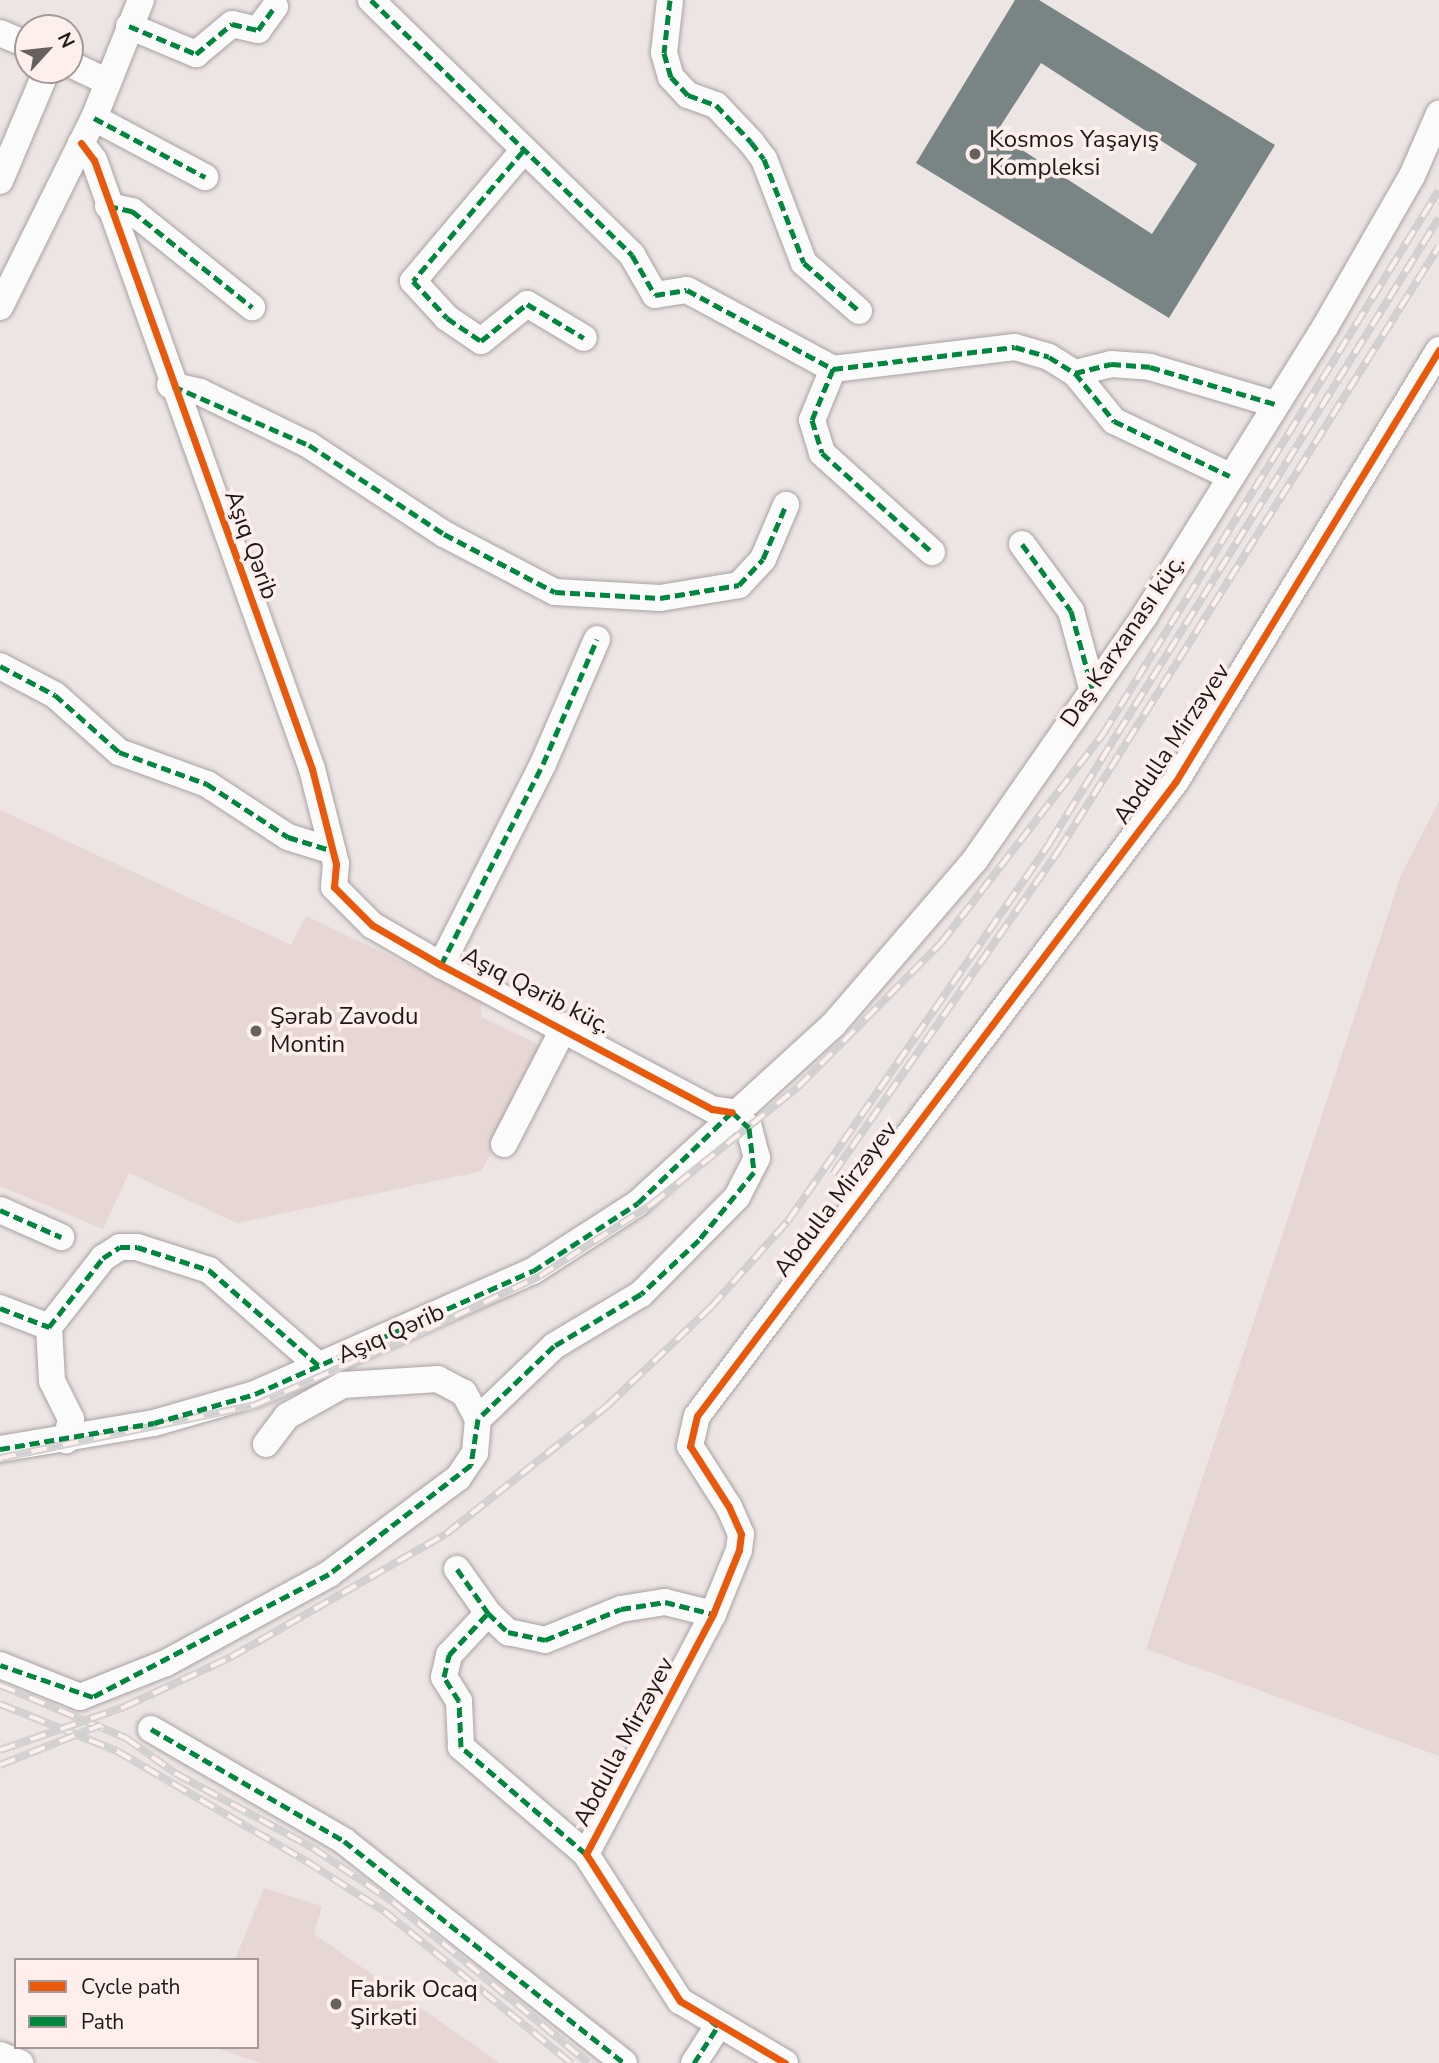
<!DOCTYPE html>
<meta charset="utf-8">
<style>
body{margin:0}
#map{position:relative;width:1439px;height:2063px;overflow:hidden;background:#ede5e4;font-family:"Nunito Sans",sans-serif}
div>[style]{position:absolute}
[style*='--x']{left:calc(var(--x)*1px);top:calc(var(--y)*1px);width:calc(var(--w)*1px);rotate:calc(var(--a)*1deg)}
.built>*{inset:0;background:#e7d7d4}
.building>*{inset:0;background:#798484}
.roads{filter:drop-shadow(0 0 2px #a8a2a2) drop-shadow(0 0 2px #a8a2a2)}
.minor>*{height:26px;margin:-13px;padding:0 13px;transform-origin:13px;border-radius:13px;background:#fcfbfb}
.rail>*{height:8px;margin-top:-4px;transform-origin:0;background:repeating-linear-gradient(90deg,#feefed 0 16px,#d2d0d0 0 32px);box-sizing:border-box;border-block:2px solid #d2d0d0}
.quiet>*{height:5px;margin-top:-2.5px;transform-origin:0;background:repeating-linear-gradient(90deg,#00873e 0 10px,transparent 0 15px)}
.cycleway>*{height:7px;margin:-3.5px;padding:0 3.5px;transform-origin:3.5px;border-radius:3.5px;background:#e8590c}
.dots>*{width:19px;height:19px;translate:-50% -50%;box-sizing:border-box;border:4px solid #feefed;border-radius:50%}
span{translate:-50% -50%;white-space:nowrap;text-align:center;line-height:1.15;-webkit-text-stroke:7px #feefed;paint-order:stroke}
.poi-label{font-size:24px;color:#1e1918}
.left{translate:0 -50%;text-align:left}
.street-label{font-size:24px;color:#1e1918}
.legend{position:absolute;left:14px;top:1958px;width:245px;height:91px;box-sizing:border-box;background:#feefed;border:2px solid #a49998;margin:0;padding:9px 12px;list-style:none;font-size:21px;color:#1e1918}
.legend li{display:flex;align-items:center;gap:14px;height:35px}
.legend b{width:35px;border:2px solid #a49998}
.north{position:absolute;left:14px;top:14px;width:70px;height:70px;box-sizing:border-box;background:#feefed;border:2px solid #a49998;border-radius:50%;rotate:63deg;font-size:19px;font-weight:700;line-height:28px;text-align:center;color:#1e1918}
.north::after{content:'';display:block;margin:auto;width:24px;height:32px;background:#66605f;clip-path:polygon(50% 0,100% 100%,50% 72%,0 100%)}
</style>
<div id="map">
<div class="built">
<i style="clip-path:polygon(1439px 801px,1439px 1756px,1146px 1649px,1401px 875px)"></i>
<i style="clip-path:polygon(0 810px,291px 945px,306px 916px,481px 999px,481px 1017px,542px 1046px,482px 1171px,237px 1223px,129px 1173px,103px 1229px,0 1186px)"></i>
<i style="clip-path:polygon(264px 1888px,322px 1906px,314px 1934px,500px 2063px,261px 2063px,213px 2047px,257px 2047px,257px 1960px,235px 1960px)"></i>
</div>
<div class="building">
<i style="clip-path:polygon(evenodd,1015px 0,1039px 0,1275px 145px,1169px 318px,916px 163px,1015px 0,1041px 63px,1197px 164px,1152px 234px,996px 133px,1041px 63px)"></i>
</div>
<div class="roads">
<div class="minor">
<i style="--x:371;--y:0;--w:365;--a:44.3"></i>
<i style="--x:632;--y:255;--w:46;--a:60.1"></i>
<i style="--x:655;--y:295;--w:32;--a:-9"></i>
<i style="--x:687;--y:290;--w:166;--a:28.4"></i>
<i style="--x:833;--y:369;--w:55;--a:112.4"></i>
<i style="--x:812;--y:420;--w:34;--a:73"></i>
<i style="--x:822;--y:453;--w:148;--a:42"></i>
<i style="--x:670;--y:0;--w:53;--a:96.5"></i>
<i style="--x:664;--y:53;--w:25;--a:74"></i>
<i style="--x:671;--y:77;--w:25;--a:47"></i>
<i style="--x:688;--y:95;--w:30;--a:20"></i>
<i style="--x:716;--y:105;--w:51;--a:46.6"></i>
<i style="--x:751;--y:142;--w:21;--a:53"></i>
<i style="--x:764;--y:159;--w:111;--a:69"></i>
<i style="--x:804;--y:263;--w:73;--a:41.1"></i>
<i style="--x:129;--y:26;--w:73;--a:22.7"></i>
<i style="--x:196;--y:54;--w:47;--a:-39.8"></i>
<i style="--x:232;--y:24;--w:27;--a:13"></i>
<i style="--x:258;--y:30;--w:29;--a:-54"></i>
<i style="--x:0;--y:33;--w:30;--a:23"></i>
<i style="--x:70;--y:64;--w:42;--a:25.3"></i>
<i style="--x:94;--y:118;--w:126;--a:28"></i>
<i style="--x:81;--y:143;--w:21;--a:53"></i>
<i style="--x:94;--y:160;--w:647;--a:70.3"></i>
<i style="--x:312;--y:769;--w:98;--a:75.8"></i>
<i style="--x:336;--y:864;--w:23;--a:95"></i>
<i style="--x:334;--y:887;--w:54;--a:45"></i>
<i style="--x:372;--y:925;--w:80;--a:30.1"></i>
<i style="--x:441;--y:965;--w:307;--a:28"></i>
<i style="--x:712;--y:1109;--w:20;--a:9"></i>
<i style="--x:523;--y:151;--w:170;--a:130.2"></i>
<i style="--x:413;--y:281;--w:50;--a:47.4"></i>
<i style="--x:447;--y:318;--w:41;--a:34.1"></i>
<i style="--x:481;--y:341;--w:59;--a:-38.8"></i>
<i style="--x:527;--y:304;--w:66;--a:30.8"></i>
<i style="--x:0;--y:181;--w:121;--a:-67.1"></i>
<i style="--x:108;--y:206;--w:25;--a:12"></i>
<i style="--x:132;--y:211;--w:154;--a:38.7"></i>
<i style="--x:0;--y:307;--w:211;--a:-63.6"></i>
<i style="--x:94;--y:118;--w:127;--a:-68.3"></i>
<i style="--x:833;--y:369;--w:183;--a:-6.9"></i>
<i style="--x:1015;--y:347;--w:35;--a:16"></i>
<i style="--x:1049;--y:357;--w:31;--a:32"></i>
<i style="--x:1075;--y:373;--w:37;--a:-14"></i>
<i style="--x:1111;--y:364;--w:39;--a:4"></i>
<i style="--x:1150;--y:367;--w:130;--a:16.5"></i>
<i style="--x:1075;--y:373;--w:62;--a:50.9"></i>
<i style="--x:1114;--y:421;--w:128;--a:25.4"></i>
<i style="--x:170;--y:385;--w:31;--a:13"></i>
<i style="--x:200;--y:392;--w:121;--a:25.9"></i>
<i style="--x:309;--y:445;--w:162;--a:33.4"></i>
<i style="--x:444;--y:534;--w:125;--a:27.6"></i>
<i style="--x:555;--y:592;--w:105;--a:3.3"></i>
<i style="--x:660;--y:598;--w:80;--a:-9.3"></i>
<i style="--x:739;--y:585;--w:35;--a:-47"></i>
<i style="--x:763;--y:559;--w:59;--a:-66.9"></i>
<i style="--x:1022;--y:544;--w:83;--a:53.8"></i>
<i style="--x:1071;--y:611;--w:80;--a:74.7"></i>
<i style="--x:0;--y:666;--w:62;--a:27.8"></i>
<i style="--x:55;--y:695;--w:86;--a:41.7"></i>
<i style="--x:119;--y:752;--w:94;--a:20"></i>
<i style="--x:207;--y:784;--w:97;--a:33.2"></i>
<i style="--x:288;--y:837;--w:47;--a:17.3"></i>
<i style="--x:441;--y:965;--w:225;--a:-63.1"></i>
<i style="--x:543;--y:764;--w:136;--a:-66.6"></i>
<i style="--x:504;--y:1144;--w:133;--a:-62.7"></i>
<i style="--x:0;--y:1210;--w:67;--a:23.9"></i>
<i style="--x:0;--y:1308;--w:53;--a:21.2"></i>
<i style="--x:49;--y:1327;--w:88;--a:-52"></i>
<i style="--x:103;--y:1258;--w:20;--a:-33"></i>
<i style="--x:120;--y:1247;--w:17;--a:0"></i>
<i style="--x:137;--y:1247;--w:76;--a:17.7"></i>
<i style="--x:209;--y:1270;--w:146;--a:41.1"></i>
<i style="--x:49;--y:1327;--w:54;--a:86.8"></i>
<i style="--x:52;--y:1381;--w:42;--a:63.4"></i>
<i style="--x:71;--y:1419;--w:22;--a:103"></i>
<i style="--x:478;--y:1419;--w:105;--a:-43.8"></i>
<i style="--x:554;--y:1346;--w:101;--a:-30.9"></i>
<i style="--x:641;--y:1294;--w:136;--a:-45.3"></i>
<i style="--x:737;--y:1197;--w:44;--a:-62.9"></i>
<i style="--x:757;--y:1158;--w:31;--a:-105"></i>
<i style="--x:749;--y:1128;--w:23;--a:-137"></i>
<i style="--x:0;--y:1449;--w:156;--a:-9.6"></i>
<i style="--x:154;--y:1423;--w:105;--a:-16"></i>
<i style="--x:255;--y:1394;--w:304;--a:-23.9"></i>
<i style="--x:533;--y:1271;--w:125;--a:-32.9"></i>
<i style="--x:638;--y:1203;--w:265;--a:-42.4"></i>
<i style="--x:834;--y:1024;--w:216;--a:-49.3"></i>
<i style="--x:975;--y:860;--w:298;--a:-55.2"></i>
<i style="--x:1145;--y:615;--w:340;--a:-58"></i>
<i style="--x:1325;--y:327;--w:174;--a:-60.1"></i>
<i style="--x:1412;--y:176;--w:68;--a:-66.5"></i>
<i style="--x:457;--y:1569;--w:54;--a:54.8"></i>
<i style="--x:0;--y:1665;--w:86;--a:21.8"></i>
<i style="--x:80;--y:1697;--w:92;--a:-21.6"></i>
<i style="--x:166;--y:1663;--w:186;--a:-28.6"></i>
<i style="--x:329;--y:1574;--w:161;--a:-36.7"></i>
<i style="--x:458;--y:1478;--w:30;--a:-56"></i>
<i style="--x:475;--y:1453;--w:34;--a:-85"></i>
<i style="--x:478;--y:1419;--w:30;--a:-118"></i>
<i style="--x:464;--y:1393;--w:30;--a:-152"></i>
<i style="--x:438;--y:1379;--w:95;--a:176.4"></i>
<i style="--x:343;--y:1385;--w:64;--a:151"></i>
<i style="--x:287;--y:1416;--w:35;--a:127"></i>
<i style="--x:151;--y:1729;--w:223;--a:30.1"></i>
<i style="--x:344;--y:1841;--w:357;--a:38.4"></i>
<i style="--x:586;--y:1854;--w:165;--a:-139.4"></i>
<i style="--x:461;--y:1747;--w:46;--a:-92.5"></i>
<i style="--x:459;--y:1701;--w:28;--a:-122"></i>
<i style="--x:444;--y:1677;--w:23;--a:-77"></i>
<i style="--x:449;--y:1655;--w:57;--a:-47.1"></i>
<i style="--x:488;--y:1613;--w:28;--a:44"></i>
<i style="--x:508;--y:1632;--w:38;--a:12"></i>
<i style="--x:545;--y:1640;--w:82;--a:-22.2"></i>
<i style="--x:621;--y:1609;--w:45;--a:-9"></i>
<i style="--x:665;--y:1602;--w:49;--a:14"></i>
<i style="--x:0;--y:2055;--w:22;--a:22"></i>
<i style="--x:694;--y:2063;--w:44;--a:-57"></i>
<i style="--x:785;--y:2063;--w:122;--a:-149.4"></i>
<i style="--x:680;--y:2001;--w:174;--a:-122.6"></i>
<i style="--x:586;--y:1854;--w:272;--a:-62.1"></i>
<i style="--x:713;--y:1614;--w:69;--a:-67.9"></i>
<i style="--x:739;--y:1550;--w:16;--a:-83"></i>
<i style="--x:741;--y:1534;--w:30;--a:-114"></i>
<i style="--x:729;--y:1507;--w:72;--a:-122.6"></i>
<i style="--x:690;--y:1446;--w:31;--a:-77"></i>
<i style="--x:697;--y:1416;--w:795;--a:-52.97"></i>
<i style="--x:1176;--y:781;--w:505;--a:-58.61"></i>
</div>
</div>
<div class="rail">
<i style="--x:833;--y:1174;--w:395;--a:-55.1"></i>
<i style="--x:1059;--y:850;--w:714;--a:-57.82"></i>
<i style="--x:0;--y:1458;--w:260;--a:-11.7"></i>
<i style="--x:255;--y:1405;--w:187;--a:-23.7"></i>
<i style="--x:426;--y:1330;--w:126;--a:-25.3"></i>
<i style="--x:540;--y:1276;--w:133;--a:-32.7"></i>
<i style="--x:652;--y:1204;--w:187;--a:-38.7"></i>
<i style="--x:798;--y:1087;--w:203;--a:-45.2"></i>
<i style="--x:941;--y:943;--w:264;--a:-52.2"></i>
<i style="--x:1103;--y:734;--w:639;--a:-58.3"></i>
<i style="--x:0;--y:1685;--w:137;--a:22.8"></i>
<i style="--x:126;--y:1738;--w:60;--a:35.5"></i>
<i style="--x:175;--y:1773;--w:157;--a:28.5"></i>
<i style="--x:313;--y:1848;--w:97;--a:34"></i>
<i style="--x:393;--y:1902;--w:253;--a:39.5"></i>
<i style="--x:0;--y:1704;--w:126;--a:21.9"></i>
<i style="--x:117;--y:1751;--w:219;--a:30.2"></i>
<i style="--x:306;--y:1861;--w:93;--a:32.7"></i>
<i style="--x:384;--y:1911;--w:241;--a:39.1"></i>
<i style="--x:0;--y:1750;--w:131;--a:-19.1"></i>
<i style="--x:124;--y:1707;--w:118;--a:-25"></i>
<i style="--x:231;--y:1657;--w:248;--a:-29.8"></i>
<i style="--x:446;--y:1534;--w:206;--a:-38.5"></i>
<i style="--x:607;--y:1406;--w:144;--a:-43.6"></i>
<i style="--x:711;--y:1307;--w:115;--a:-48.2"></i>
<i style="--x:788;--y:1221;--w:461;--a:-55.3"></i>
<i style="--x:1050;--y:842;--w:735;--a:-58.06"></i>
<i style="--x:0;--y:1765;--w:109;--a:-21.6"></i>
</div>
<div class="quiet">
<i style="--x:371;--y:0;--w:365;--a:44.3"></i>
<i style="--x:632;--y:255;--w:46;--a:60.1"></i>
<i style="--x:655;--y:295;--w:32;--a:-9"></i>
<i style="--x:687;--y:290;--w:166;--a:28.4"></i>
<i style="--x:833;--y:369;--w:55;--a:112.4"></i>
<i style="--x:812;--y:420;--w:34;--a:73"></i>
<i style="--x:822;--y:453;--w:148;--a:42"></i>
<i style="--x:670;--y:0;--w:53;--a:96.5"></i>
<i style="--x:664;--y:53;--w:25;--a:74"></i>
<i style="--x:671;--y:77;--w:25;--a:47"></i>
<i style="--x:688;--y:95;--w:30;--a:20"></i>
<i style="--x:716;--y:105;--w:51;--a:46.6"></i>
<i style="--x:751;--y:142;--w:21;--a:53"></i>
<i style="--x:764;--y:159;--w:111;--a:69"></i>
<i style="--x:804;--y:263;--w:73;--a:41.1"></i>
<i style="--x:129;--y:26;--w:73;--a:22.7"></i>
<i style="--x:196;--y:54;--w:47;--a:-39.8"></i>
<i style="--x:232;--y:24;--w:27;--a:13"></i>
<i style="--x:258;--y:30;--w:29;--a:-54"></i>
<i style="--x:94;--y:118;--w:126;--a:28"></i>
<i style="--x:523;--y:151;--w:170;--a:130.2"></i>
<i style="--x:413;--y:281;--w:50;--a:47.4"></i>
<i style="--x:447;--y:318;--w:41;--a:34.1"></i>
<i style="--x:481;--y:341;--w:59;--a:-38.8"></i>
<i style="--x:527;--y:304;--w:66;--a:30.8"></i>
<i style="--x:108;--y:206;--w:25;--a:12"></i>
<i style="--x:132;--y:211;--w:154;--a:38.7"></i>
<i style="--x:833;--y:369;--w:183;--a:-6.9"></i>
<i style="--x:1015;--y:347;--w:35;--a:16"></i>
<i style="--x:1049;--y:357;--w:31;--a:32"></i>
<i style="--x:1075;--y:373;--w:37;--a:-14"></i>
<i style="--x:1111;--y:364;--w:39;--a:4"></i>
<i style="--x:1150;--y:367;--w:130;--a:16.5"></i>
<i style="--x:1075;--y:373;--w:62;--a:50.9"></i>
<i style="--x:1114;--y:421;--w:128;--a:25.4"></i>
<i style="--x:173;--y:386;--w:148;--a:23.5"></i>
<i style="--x:309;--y:445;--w:162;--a:33.4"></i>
<i style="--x:444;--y:534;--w:125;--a:27.6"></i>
<i style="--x:555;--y:592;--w:105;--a:3.3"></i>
<i style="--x:660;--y:598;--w:80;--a:-9.3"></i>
<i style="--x:739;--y:585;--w:35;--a:-47"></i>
<i style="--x:763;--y:559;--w:59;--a:-66.9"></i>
<i style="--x:1022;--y:544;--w:83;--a:53.8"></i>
<i style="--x:1071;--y:611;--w:80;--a:74.7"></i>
<i style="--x:0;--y:666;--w:62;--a:27.8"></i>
<i style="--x:55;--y:695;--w:86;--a:41.7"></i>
<i style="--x:119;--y:752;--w:94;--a:20"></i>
<i style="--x:207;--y:784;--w:97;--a:33.2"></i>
<i style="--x:288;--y:837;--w:47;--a:17.3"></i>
<i style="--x:441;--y:965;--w:225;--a:-63.1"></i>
<i style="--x:543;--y:764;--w:136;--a:-66.6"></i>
<i style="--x:0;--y:1210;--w:67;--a:23.9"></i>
<i style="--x:0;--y:1308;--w:53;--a:21.2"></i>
<i style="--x:49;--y:1327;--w:88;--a:-52"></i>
<i style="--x:103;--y:1258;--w:20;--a:-33"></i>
<i style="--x:120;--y:1247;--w:17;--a:0"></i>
<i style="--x:137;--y:1247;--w:76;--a:17.7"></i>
<i style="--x:209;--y:1270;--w:146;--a:41.1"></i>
<i style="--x:0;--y:1449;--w:156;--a:-9.6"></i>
<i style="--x:154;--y:1423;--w:105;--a:-16"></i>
<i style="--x:255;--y:1394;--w:304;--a:-23.9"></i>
<i style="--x:533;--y:1271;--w:125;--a:-32.9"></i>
<i style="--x:638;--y:1203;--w:131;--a:-44.1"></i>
<i style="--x:732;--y:1112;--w:23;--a:43"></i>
<i style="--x:749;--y:1128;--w:44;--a:83.5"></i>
<i style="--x:754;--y:1172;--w:87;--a:129"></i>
<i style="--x:699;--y:1240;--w:79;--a:137"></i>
<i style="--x:641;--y:1294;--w:101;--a:149.1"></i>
<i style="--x:554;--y:1346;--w:105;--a:136.2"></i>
<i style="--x:478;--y:1419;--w:47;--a:98.7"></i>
<i style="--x:471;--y:1465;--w:179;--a:142.5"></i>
<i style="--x:329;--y:1574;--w:266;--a:152.5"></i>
<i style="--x:93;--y:1697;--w:98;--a:-161"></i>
<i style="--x:457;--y:1569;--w:54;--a:54.8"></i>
<i style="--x:151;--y:1729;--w:223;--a:30.1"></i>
<i style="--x:344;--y:1841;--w:357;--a:38.4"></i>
<i style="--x:586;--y:1854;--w:165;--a:-139.4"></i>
<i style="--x:461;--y:1747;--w:46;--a:-92.5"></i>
<i style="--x:459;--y:1701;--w:28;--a:-122"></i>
<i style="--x:444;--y:1677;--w:23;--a:-77"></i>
<i style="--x:449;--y:1655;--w:57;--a:-47.1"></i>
<i style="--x:488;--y:1613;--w:28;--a:44"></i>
<i style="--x:508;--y:1632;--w:38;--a:12"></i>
<i style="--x:545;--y:1640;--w:82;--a:-22.2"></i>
<i style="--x:621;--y:1609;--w:45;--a:-9"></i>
<i style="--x:665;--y:1602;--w:49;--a:14"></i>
<i style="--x:694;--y:2063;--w:44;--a:-57"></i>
<i style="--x:718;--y:2026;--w:9;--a:-144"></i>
</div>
<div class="cycleway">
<i style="--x:81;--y:143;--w:21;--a:53"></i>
<i style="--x:94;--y:160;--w:647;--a:70.3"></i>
<i style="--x:312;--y:769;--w:98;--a:75.8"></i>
<i style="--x:336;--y:864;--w:23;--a:95"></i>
<i style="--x:334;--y:887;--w:54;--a:45"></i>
<i style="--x:372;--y:925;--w:80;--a:30.1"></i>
<i style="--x:441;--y:965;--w:307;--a:28"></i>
<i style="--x:712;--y:1109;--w:20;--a:9"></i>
<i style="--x:785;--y:2063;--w:122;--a:-149.4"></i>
<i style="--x:680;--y:2001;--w:174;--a:-122.6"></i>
<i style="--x:586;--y:1854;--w:272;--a:-62.1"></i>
<i style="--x:713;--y:1614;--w:69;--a:-67.9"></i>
<i style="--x:739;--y:1550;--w:16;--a:-83"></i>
<i style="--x:741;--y:1534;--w:30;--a:-114"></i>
<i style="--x:729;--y:1507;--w:72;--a:-122.6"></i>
<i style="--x:690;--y:1446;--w:31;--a:-77"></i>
<i style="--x:697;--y:1416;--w:795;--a:-52.97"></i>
<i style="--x:1176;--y:781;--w:505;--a:-58.61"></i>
</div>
<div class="dots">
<i style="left:975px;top:154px;background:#66605f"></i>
<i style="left:256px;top:1031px;background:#66605f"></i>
<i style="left:336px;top:2004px;background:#66605f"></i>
</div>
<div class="poi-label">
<span class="left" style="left:989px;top:154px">Kosmos Yaşayış<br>Kompleksi</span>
<span class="left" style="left:270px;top:1031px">Şərab Zavodu<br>Montin</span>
<span class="left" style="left:350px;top:2004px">Fabrik Ocaq<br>Şirkəti</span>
</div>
<div class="street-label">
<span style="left:251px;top:545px;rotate:70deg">Aşıq Qərib</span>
<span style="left:1123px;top:641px;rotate:-56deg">Daş Karxanası küç.</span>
<span style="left:1172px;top:744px;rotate:-56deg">Abdulla Mirzəyev</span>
<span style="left:536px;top:991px;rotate:27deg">Aşıq Qərib küç.</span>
<span style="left:836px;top:1199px;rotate:-53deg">Abdulla Mirzəyev</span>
<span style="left:391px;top:1334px;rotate:-24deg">Aşıq Qərib</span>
<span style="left:624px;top:1742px;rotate:-62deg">Abdulla Mirzəyev</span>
</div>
<ul class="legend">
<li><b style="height:9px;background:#e8590c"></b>Cycle path</li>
<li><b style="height:9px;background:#00873e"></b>Path</li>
</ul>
<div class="north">N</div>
</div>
